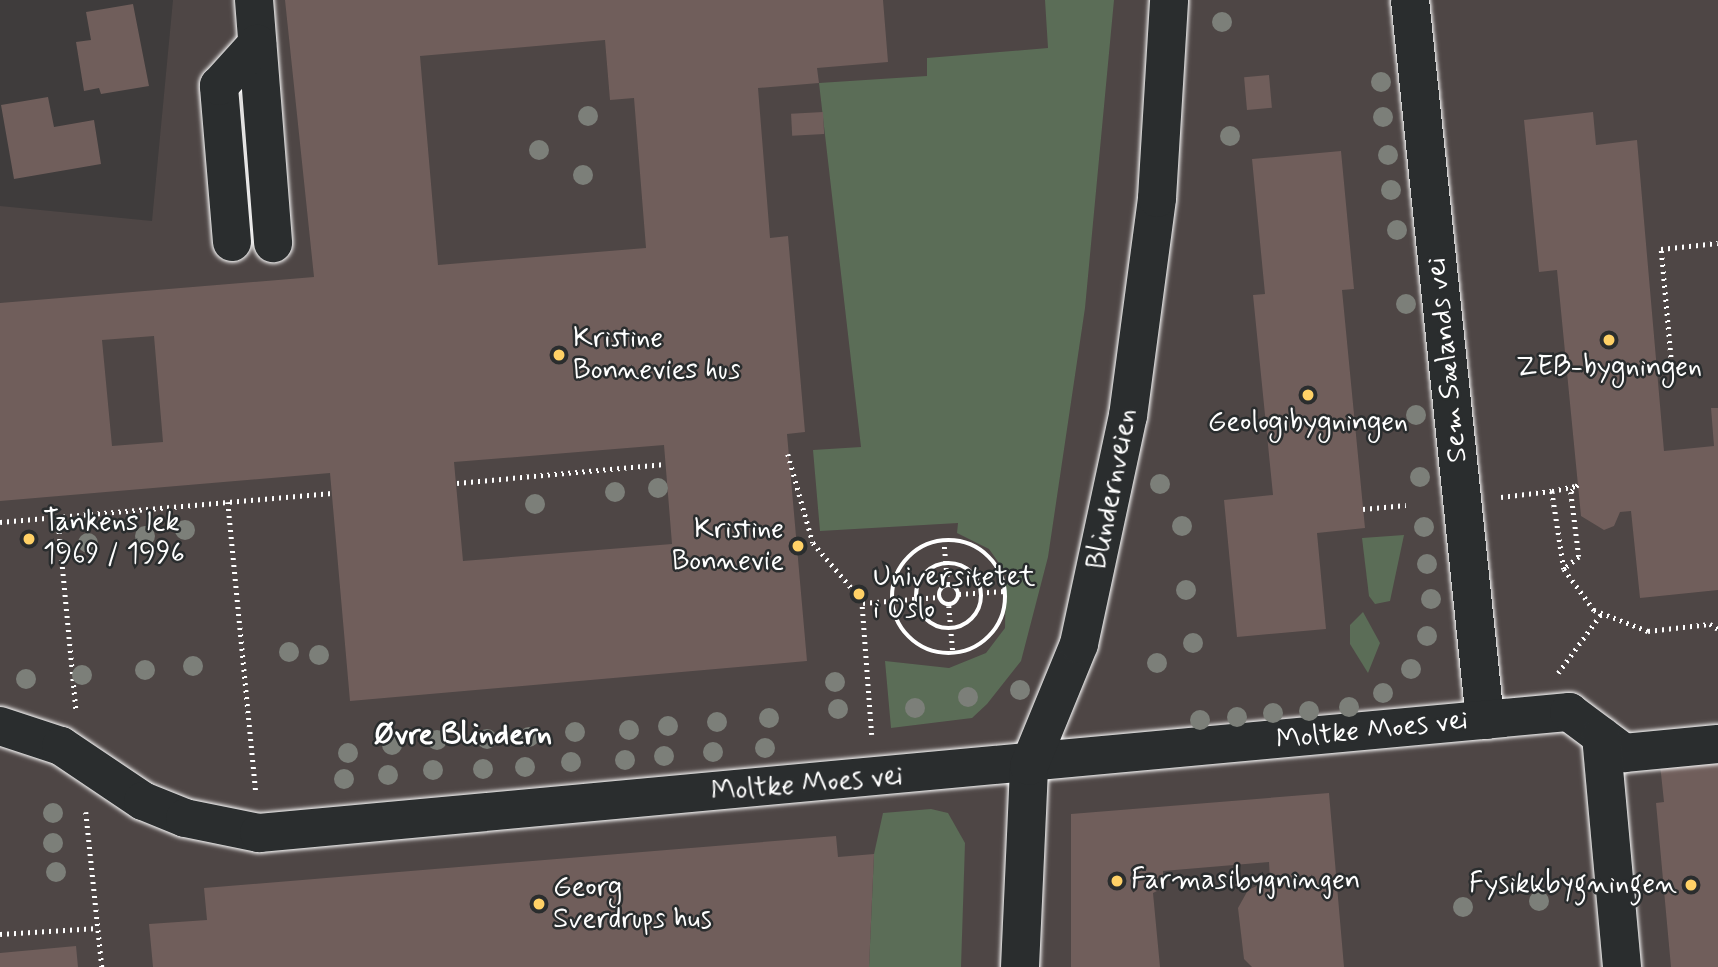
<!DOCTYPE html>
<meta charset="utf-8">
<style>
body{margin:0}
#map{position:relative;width:1718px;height:967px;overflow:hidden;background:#3f3c3c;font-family:Mynerve,sans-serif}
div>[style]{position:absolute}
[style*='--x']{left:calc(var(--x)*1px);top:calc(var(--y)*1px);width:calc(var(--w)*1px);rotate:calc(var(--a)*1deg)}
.built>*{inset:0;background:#4e4645}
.green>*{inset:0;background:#5b6d57}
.building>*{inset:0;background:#705e5b;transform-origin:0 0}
.path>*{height:4.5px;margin-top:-2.25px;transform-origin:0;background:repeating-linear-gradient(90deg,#fff 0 2px,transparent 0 7px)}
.path>.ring{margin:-2.25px;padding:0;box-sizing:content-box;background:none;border:4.5px solid #fff;border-radius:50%}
.roads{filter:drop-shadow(0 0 2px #fff) drop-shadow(0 0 2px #fff)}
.minor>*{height:38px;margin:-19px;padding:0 19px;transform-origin:19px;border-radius:19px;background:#2a2d2e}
.trees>*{width:20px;height:20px;margin:-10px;border-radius:50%;background:#7c7f79}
.dots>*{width:19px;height:19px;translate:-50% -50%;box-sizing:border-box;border:4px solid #2a2d2e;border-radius:50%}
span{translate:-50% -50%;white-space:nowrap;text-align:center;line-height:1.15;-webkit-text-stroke:5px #2a2d2e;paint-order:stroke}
.poi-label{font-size:28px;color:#fff}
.left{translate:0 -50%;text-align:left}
.right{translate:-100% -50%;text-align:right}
.street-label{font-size:28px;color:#fff}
.neighbourhood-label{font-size:30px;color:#fff;font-weight:700}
</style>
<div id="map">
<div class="built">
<i style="clip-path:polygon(173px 0,1718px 0,1718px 967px,0 967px,0 206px,152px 221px)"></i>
</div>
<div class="green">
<i style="clip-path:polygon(1045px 0,1114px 0,1085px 308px,1048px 557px,1021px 661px,987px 704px,972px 718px,891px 728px,885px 661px,949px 668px,986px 653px,1005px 628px,1006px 573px,989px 549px,957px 533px,958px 523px,820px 531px,813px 450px,861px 447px,819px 83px,927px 76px,927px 58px,1048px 48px)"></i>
<i style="clip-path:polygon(1404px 535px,1390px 601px,1375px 604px,1369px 596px,1362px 538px)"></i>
<i style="clip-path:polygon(1363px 612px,1380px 643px,1368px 673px,1350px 644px,1350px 625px)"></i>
<i style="clip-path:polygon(931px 809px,948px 813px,965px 843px,961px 967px,869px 967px,874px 854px,883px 813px)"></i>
</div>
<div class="building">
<i style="clip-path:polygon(evenodd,285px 0,883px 0,888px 62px,817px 68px,819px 83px,758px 88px,770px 238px,788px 236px,805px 432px,787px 434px,807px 661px,350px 701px,330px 473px,0 501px,0 303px,314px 277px,285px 0,605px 40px,610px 100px,634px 98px,646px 248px,438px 265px,420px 56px,605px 40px,285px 0,154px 336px,163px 442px,112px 446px,102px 340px,154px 336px,285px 0,664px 445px,672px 544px,463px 561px,454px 462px,664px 445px)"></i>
<i style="clip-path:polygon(133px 4px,149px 86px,101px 94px,99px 88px,84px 91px,76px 42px,91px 40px,86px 12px)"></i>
<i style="left:1269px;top:75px;width:33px;height:25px;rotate:85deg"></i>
<i style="clip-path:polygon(48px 97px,54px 127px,94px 120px,101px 164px,14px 179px,1px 105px)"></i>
<i style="left:823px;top:112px;width:22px;height:32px;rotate:87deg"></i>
<i style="clip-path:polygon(1593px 112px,1596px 145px,1637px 140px,1664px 451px,1714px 446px,1711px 408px,1718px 408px,1718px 590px,1640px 598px,1631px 511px,1620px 512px,1614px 526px,1604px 530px,1581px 516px,1557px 270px,1539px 272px,1524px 120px)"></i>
<i style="clip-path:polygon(1341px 151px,1354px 289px,1342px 290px,1365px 528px,1317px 533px,1326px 629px,1237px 637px,1224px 500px,1273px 495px,1253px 295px,1265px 294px,1252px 159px)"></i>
<i style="clip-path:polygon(1718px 759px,1718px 967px,1671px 967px,1656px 803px,1664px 802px,1660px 764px)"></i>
<i style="clip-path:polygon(1329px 793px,1344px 967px,1252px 967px,1244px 959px,1238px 908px,1248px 890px,1270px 880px,1269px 862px,1163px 871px,1163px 888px,1153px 893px,1160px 967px,1071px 967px,1071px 814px)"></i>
<i style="clip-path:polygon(836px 836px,838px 857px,874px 854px,869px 967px,153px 967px,149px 924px,207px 920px,204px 888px)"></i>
<i style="clip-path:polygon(76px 946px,78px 967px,0 967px,0 953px)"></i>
</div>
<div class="path">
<i style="--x:1672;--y:371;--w:122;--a:-95.2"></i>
<i style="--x:1661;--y:249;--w:57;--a:-6"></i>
<i style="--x:788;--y:454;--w:92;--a:74.3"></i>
<i style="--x:813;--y:543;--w:75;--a:49.3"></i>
<i style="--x:862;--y:600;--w:135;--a:85.8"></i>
<i style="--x:457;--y:483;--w:209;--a:-5.2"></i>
<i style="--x:1578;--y:485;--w:10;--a:135"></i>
<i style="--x:1571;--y:492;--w:65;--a:83"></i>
<i style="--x:1579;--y:557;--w:19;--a:141"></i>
<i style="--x:1564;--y:569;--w:51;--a:53.8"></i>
<i style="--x:1594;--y:610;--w:58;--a:21.3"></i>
<i style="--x:1648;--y:631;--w:62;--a:-6.4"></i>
<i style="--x:1710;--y:624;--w:9;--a:32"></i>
<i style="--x:1552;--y:491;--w:24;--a:-12"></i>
<i style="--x:1501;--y:497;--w:51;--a:-6.7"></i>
<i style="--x:1552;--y:491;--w:79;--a:81.3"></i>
<i style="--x:228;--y:502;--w:291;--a:84.5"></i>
<i style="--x:1363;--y:509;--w:43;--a:-5.3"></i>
<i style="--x:58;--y:518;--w:192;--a:84.6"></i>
<i style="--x:0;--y:522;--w:333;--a:-5"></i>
<i style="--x:944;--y:540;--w:45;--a:84.9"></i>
<i class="ring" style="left:892px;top:540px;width:109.5px;height:109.5px"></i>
<i class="ring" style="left:916px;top:563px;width:61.5px;height:61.5px"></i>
<i class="ring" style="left:939px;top:585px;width:15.5px;height:15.5px"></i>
<i style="--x:959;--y:594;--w:46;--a:-3.7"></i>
<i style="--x:863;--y:603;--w:76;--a:-4.5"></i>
<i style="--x:949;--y:606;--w:47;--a:85.1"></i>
<i style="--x:1558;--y:673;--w:73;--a:-53.9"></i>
<i style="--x:86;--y:812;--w:156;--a:84.1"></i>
<i style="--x:0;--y:934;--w:98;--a:-3.5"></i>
</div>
<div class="roads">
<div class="minor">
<i style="--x:254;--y:0;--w:244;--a:85.5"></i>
<i style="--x:1410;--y:0;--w:724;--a:84.05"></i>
<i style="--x:232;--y:242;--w:157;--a:-94.8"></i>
<i style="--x:219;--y:86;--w:57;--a:-47.9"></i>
<i style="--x:0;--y:726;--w:64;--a:18.2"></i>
<i style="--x:61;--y:746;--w:99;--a:33.9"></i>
<i style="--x:143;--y:801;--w:45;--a:22"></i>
<i style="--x:185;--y:818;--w:76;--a:11.5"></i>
<i style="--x:259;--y:833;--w:1316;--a:-5.28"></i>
<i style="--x:1569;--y:712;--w:69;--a:36.7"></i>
<i style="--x:1624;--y:753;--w:94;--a:-5.5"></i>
<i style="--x:1601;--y:736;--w:232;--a:84.8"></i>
<i style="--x:1020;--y:967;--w:201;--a:-87.4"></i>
<i style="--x:1029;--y:766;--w:132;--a:-67.7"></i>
<i style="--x:1079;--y:644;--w:233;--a:-77.9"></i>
<i style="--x:1128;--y:416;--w:220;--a:-82.4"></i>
<i style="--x:1157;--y:198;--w:198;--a:-86.5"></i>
</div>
</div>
<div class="trees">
<i style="left:1222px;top:22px"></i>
<i style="left:1381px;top:82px"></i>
<i style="left:588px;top:116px"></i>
<i style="left:1383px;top:117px"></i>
<i style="left:1230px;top:136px"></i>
<i style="left:539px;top:150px"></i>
<i style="left:1388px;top:155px"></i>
<i style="left:583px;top:175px"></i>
<i style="left:1391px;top:190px"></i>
<i style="left:1397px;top:230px"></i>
<i style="left:1406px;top:304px"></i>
<i style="left:1416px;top:415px"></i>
<i style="left:1420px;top:477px"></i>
<i style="left:1160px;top:484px"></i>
<i style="left:658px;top:488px"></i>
<i style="left:615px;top:492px"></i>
<i style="left:535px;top:504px"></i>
<i style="left:1182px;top:526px"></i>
<i style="left:1424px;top:527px"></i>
<i style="left:185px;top:530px"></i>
<i style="left:145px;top:536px"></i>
<i style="left:88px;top:543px"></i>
<i style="left:1427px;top:564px"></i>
<i style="left:1186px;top:590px"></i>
<i style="left:1431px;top:599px"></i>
<i style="left:1427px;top:636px"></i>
<i style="left:1193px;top:643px"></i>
<i style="left:289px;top:652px"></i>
<i style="left:319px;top:655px"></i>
<i style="left:1157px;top:663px"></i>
<i style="left:193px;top:666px"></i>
<i style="left:1411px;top:669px"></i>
<i style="left:145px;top:670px"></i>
<i style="left:82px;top:675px"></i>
<i style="left:26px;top:679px"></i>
<i style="left:835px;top:682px"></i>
<i style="left:1020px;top:690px"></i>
<i style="left:1383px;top:693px"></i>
<i style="left:968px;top:697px"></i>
<i style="left:1349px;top:707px"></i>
<i style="left:915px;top:708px"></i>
<i style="left:838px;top:709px"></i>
<i style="left:1309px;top:711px"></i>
<i style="left:1273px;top:713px"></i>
<i style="left:1237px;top:717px"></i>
<i style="left:769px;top:718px"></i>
<i style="left:1200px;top:720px"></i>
<i style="left:717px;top:722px"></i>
<i style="left:668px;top:726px"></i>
<i style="left:629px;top:730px"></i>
<i style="left:575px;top:732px"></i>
<i style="left:529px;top:737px"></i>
<i style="left:487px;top:739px"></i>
<i style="left:437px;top:740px"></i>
<i style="left:392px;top:745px"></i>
<i style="left:765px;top:748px"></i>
<i style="left:713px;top:752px"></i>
<i style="left:348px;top:753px"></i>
<i style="left:664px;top:756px"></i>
<i style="left:625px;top:760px"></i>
<i style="left:571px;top:762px"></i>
<i style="left:525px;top:767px"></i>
<i style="left:483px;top:769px"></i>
<i style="left:433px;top:770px"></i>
<i style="left:388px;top:775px"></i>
<i style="left:344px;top:779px"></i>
<i style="left:53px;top:813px"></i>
<i style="left:53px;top:843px"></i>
<i style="left:56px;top:872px"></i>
<i style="left:1539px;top:901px"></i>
<i style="left:1463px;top:907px"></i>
</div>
<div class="dots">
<i style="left:1609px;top:340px;background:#ffd166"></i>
<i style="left:559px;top:355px;background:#ffd166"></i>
<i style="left:1308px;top:395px;background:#ffd166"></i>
<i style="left:29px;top:539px;background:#ffd166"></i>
<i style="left:798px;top:546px;background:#ffd166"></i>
<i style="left:859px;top:594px;background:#ffd166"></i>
<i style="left:1117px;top:881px;background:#ffd166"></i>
<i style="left:1691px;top:885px;background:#ffd166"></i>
<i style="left:539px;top:904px;background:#ffd166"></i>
</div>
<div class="poi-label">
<span class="left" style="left:573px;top:355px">Kristine<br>Bonnevies hus</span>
<span style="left:1609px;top:368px">ZEB-bygningen</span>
<span style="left:1308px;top:423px">Geologibygningen</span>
<span class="left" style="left:43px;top:539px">Tankens lek<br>1969 / 1996</span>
<span class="right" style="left:784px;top:546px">Kristine<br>Bonnevie</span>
<span class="left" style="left:873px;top:594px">Universitetet<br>i Oslo</span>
<span class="left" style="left:1131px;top:881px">Farmasibygningen</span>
<span class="right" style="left:1677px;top:885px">Fysikkbygningen</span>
<span class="left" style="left:553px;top:904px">Georg<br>Sverdrups hus</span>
</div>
<div class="street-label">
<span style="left:1448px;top:360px;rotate:-96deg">Sem Sælands vei</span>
<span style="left:1113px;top:489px;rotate:-79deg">Blindernveien</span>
<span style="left:1372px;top:731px;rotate:-6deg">Moltke Moes vei</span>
<span style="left:807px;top:785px;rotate:-5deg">Moltke Moes vei</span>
</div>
<div class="neighbourhood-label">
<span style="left:463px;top:735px">Øvre Blindern</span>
</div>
</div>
